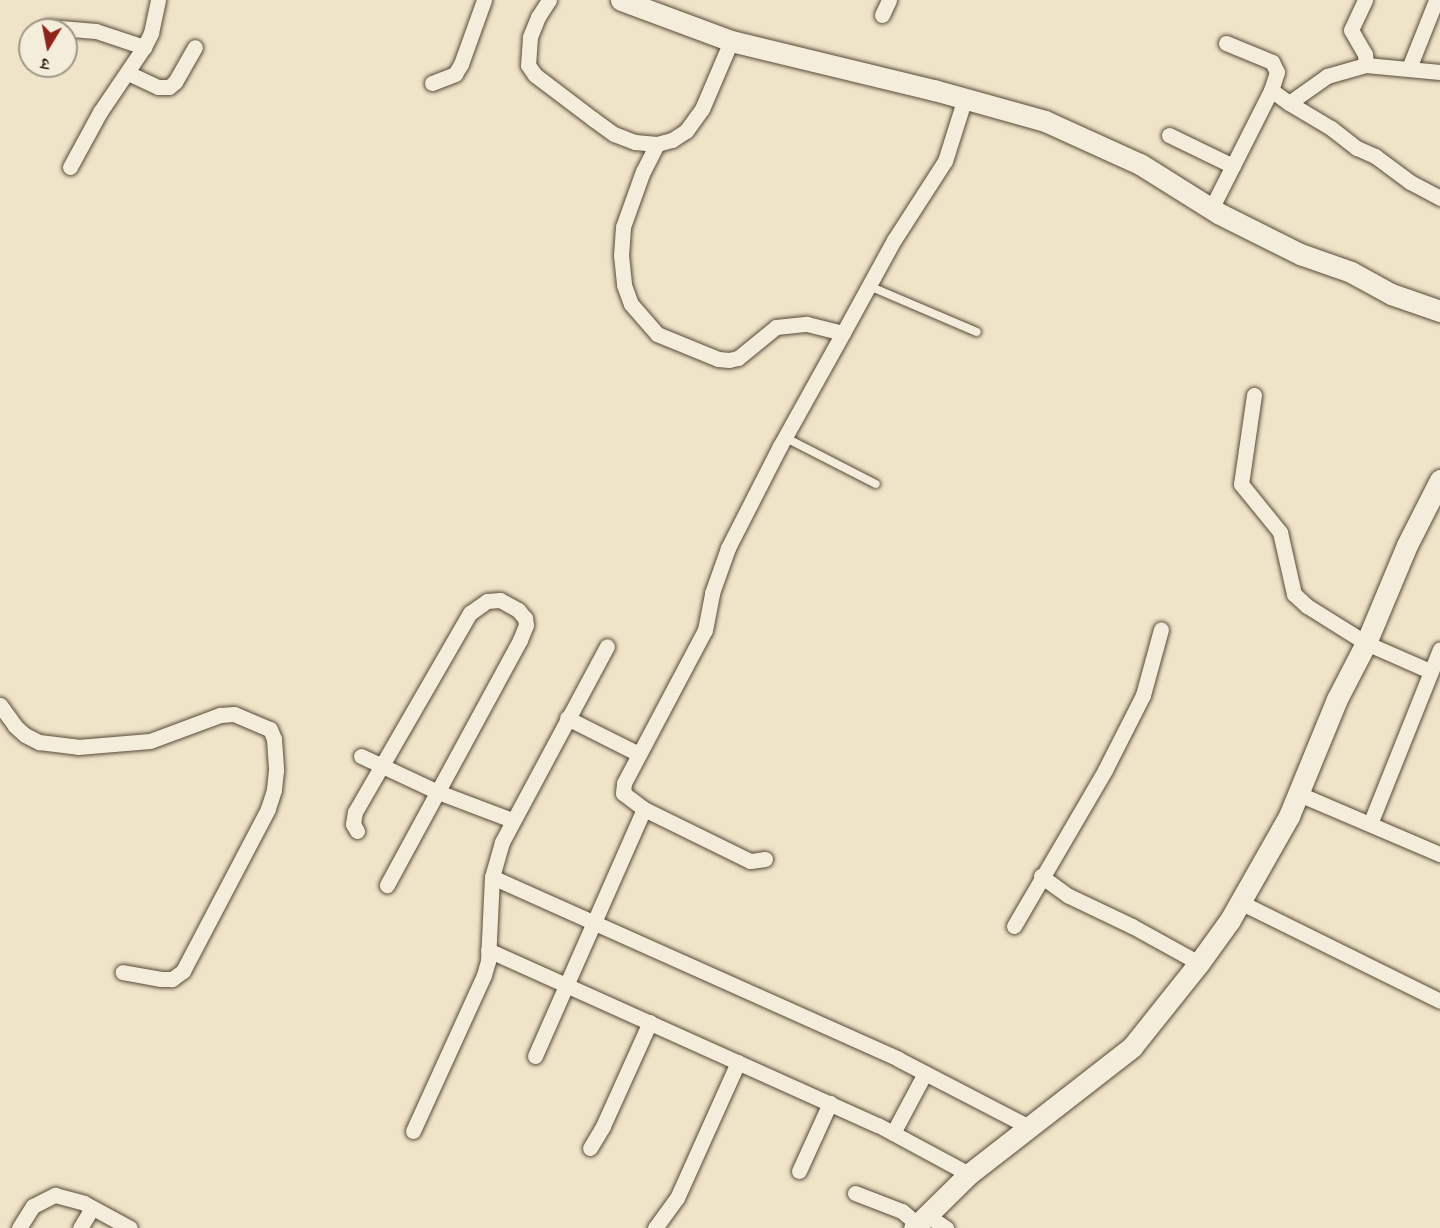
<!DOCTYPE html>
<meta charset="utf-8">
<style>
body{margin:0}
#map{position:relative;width:1440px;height:1228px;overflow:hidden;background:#efe4c8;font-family:"EB Garamond","Noto Serif Devanagari",serif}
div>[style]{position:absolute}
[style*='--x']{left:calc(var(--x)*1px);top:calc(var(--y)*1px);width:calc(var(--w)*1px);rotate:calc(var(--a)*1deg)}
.roads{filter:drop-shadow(0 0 2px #574a38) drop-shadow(0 0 2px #574a38)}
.lane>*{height:8px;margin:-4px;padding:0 4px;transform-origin:4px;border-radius:4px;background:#f5eddb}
.street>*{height:15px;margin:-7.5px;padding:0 7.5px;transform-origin:7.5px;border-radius:7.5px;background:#f5eddb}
.secondary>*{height:21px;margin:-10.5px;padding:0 10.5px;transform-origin:10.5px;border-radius:10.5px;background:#f5eddb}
span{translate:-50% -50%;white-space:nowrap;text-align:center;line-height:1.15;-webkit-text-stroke:5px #f5eddb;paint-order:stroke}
.north{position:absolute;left:18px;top:18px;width:60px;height:60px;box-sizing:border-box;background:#f5eddb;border:2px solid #a19787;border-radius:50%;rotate:190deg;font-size:16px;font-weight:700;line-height:24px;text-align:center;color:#241708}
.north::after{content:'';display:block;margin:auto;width:21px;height:27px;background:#8f2418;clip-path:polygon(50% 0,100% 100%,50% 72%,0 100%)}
</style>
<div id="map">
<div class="roads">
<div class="lane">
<i style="--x:869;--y:286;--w:117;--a:23.1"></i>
<i style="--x:784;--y:437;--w:103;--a:27.1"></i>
</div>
<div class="street">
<i style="--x:549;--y:0;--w:20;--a:123"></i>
<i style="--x:538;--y:17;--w:22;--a:112"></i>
<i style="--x:530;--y:37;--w:28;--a:94"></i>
<i style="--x:528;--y:65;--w:12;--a:55"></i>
<i style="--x:535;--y:75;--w:73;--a:37.2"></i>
<i style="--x:593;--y:119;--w:26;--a:36"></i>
<i style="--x:614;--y:134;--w:22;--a:21"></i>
<i style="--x:635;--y:142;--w:22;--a:5"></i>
<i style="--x:657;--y:144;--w:16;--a:-15"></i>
<i style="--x:672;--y:140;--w:17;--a:-33"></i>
<i style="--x:686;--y:131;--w:27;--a:-54"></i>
<i style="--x:702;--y:109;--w:74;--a:-66.9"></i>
<i style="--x:1365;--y:0;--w:33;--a:115"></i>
<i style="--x:1351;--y:30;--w:28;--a:60"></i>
<i style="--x:1365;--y:54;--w:11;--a:85"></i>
<i style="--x:882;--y:15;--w:17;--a:-65"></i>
<i style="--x:48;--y:27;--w:48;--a:4.8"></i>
<i style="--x:96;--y:31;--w:51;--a:18.4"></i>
<i style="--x:1226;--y:43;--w:50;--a:22.4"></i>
<i style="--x:1272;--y:62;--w:11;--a:63"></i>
<i style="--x:1277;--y:72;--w:19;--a:108"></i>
<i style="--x:1409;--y:68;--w:73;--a:-68.3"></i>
<i style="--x:128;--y:73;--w:33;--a:25"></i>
<i style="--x:158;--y:87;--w:11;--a:0"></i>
<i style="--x:169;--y:87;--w:8;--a:-40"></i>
<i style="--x:175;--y:82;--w:40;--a:-60.3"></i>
<i style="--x:432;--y:83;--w:25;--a:-21"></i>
<i style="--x:455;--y:74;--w:12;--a:-59"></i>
<i style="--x:461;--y:64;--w:68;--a:-70.2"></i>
<i style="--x:1289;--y:103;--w:49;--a:30.8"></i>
<i style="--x:1331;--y:128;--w:33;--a:38"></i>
<i style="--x:1357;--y:148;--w:20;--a:24"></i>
<i style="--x:1375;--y:156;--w:44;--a:36.6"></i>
<i style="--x:1410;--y:182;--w:34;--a:28"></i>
<i style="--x:1169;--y:135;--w:71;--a:25.8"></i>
<i style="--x:657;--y:144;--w:30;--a:117"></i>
<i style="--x:643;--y:171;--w:59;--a:109.7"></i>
<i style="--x:623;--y:227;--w:28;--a:94"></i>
<i style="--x:621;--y:255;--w:30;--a:84"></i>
<i style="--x:624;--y:285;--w:20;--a:70"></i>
<i style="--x:631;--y:304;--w:40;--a:49"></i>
<i style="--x:657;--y:334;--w:66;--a:22.3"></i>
<i style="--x:718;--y:359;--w:11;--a:5"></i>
<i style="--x:729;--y:360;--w:9;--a:-13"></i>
<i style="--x:738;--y:358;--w:49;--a:-39.2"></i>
<i style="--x:776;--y:327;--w:31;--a:-6"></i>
<i style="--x:807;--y:324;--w:37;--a:14"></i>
<i style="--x:70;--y:167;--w:63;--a:-61.4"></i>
<i style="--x:100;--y:112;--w:78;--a:-55.9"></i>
<i style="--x:144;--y:47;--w:16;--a:-63"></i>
<i style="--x:151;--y:33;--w:34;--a:-78"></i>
<i style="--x:1211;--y:209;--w:133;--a:-63.2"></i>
<i style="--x:1271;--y:90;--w:22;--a:36"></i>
<i style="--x:1289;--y:103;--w:47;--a:-35.4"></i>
<i style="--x:1327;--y:76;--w:41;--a:-15.8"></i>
<i style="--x:1366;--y:65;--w:74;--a:5.4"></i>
<i style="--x:1254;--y:395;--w:90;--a:98.3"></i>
<i style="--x:1241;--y:484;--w:62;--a:50.9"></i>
<i style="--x:1280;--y:532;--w:64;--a:77.3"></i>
<i style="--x:1294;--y:594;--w:18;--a:43"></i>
<i style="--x:1307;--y:606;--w:70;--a:32.1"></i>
<i style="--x:1366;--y:643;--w:70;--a:23.6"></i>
<i style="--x:0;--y:705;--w:26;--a:54"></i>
<i style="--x:15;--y:726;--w:13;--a:42"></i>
<i style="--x:25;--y:735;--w:16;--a:27"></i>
<i style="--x:39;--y:742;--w:39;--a:7"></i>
<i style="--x:78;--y:747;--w:72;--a:-4.8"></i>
<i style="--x:150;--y:741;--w:75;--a:-20.4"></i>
<i style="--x:220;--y:715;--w:14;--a:-4"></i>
<i style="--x:234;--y:714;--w:39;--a:23"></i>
<i style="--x:270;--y:729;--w:11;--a:68"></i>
<i style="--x:274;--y:739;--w:31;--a:86"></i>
<i style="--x:276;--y:770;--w:20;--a:96"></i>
<i style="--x:274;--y:790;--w:20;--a:108"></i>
<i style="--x:268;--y:809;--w:183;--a:117.7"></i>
<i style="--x:183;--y:971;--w:14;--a:144"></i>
<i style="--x:172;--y:979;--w:11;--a:180"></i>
<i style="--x:161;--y:979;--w:39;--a:-170"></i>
<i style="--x:567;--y:718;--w:80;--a:26.6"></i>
<i style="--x:361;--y:756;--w:85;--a:25.1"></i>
<i style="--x:438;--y:792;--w:79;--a:20.7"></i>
<i style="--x:1299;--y:794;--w:153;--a:23.1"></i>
<i style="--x:1370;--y:824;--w:188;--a:-68.2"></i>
<i style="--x:357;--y:831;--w:8;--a:-120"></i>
<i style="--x:353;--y:824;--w:12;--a:-81"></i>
<i style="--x:355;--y:812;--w:230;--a:-60"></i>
<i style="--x:470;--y:613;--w:21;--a:-35"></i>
<i style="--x:487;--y:601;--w:13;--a:-4"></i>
<i style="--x:500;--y:600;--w:21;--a:29"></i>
<i style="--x:518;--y:610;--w:11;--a:49"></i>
<i style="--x:525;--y:618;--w:7;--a:82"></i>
<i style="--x:526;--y:625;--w:16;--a:112"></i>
<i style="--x:520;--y:640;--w:279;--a:118.5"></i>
<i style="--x:765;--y:859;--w:15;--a:172"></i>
<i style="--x:750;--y:861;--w:118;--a:-153.9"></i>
<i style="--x:644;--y:809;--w:26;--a:-143"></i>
<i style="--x:623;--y:793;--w:10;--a:-84"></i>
<i style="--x:624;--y:783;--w:173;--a:-62.1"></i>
<i style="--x:705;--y:630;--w:38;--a:-79"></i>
<i style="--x:712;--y:593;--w:48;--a:-70.4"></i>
<i style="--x:728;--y:548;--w:114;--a:-63"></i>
<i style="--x:780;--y:446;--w:129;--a:-60.9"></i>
<i style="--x:843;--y:333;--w:106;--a:-61.3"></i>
<i style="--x:894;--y:240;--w:94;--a:-57.2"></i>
<i style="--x:945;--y:161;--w:66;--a:-72.4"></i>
<i style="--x:1041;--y:876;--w:34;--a:36"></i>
<i style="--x:1069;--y:896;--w:70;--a:25.5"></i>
<i style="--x:1132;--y:926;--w:77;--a:28.9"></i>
<i style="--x:492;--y:877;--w:445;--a:24.1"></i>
<i style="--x:898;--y:1059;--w:148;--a:27.4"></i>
<i style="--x:1240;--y:902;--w:223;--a:26.3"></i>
<i style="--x:1014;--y:926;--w:181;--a:-59.7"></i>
<i style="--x:1105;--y:770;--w:84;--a:-63.1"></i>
<i style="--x:1143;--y:695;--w:68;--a:-74.7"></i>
<i style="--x:488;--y:950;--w:427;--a:24.2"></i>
<i style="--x:878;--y:1125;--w:103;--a:28.3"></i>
<i style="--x:535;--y:1056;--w:270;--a:-66.2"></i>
<i style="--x:413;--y:1131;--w:171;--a:-65.5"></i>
<i style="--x:484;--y:975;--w:15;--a:-74"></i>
<i style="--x:488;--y:961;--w:84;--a:-87.3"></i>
<i style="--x:492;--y:877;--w:36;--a:-74"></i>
<i style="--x:502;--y:842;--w:222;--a:-61.8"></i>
<i style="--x:893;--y:1133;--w:68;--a:-61.9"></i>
<i style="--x:590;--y:1148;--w:26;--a:-59"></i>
<i style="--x:603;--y:1126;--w:114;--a:-65.7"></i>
<i style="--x:799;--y:1171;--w:75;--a:-65.5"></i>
<i style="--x:855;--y:1193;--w:50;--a:21"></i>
<i style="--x:902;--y:1211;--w:21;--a:41"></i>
<i style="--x:928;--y:1216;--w:22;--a:34"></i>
<i style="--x:19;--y:1228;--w:26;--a:-58"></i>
<i style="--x:33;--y:1206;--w:25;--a:-27"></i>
<i style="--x:55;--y:1195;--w:30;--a:15"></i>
<i style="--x:84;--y:1203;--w:52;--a:28.5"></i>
<i style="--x:80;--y:1228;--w:23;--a:-59"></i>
<i style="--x:655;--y:1228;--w:37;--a:-54"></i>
<i style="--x:677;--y:1198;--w:149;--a:-65.8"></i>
</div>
<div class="secondary">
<i style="--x:621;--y:0;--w:117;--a:20.4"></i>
<i style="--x:731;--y:41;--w:209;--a:13.6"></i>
<i style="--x:934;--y:90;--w:115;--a:15.6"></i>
<i style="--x:1045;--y:121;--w:104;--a:24.4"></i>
<i style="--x:1140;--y:164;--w:92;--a:32.1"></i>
<i style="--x:1218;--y:213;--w:92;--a:26.6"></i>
<i style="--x:1300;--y:254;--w:54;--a:19.4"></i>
<i style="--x:1351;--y:272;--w:46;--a:28.8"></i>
<i style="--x:1391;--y:294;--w:52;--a:19.1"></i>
<i style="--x:914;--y:1228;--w:77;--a:-44.5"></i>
<i style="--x:969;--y:1174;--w:207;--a:-37.9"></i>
<i style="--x:1132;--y:1047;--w:107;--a:-51.4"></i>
<i style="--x:1199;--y:963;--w:53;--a:-54.2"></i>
<i style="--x:1230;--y:920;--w:120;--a:-60.4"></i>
<i style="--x:1289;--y:816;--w:126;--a:-67.7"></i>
<i style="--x:1337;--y:699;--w:63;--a:-62.6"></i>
<i style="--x:1366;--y:643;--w:106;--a:-67.3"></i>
<i style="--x:1407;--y:545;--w:73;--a:-63.1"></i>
</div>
</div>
<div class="north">उ</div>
</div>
